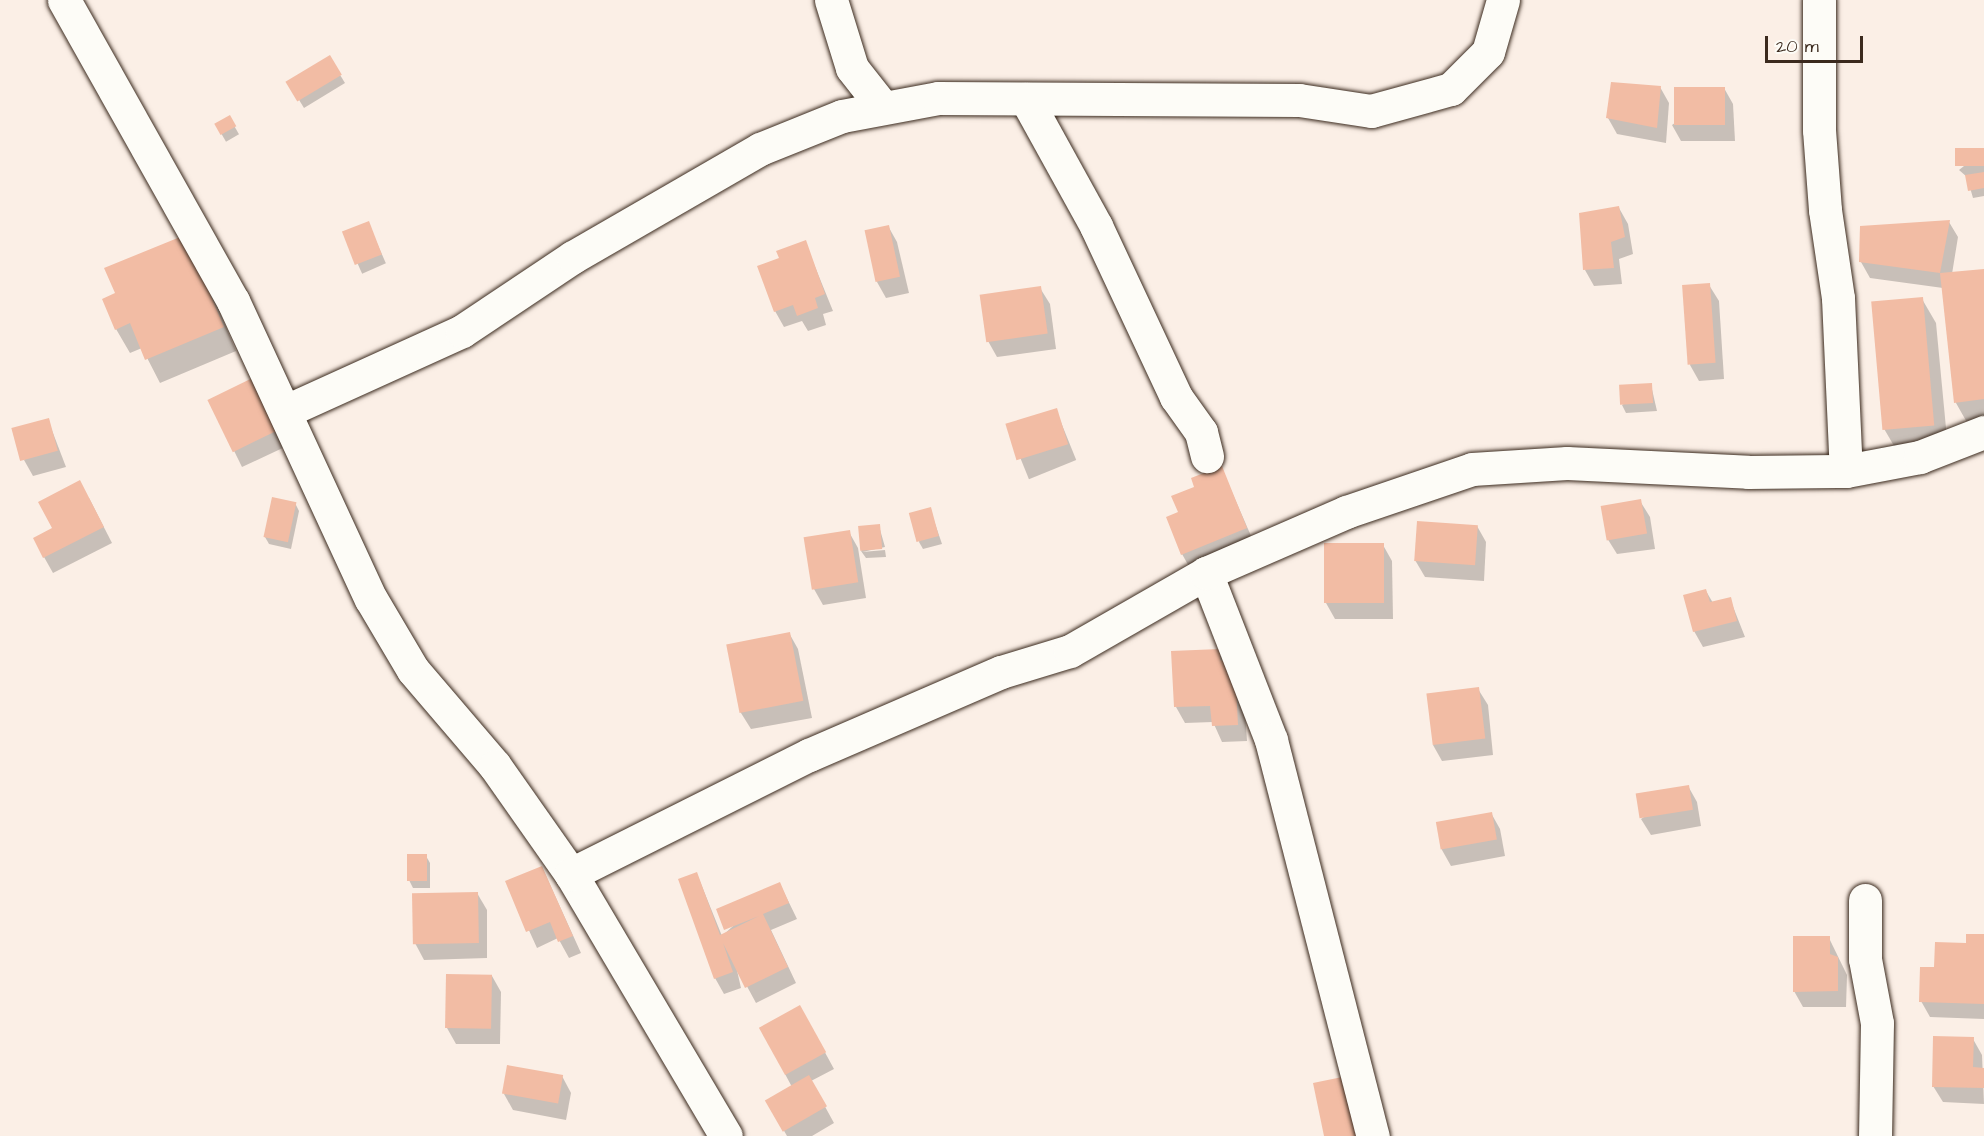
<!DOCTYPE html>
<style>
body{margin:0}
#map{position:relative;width:1984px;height:1136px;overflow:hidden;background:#fbefe6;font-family:"Architects Daughter",sans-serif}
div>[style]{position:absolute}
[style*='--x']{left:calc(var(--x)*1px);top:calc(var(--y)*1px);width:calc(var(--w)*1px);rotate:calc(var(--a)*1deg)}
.shadow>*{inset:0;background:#0003;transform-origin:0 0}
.building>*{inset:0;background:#f2bca4;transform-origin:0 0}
.roads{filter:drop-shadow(0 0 2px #3b2a1e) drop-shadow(0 0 2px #3b2a1e)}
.minor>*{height:33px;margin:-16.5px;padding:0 16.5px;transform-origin:16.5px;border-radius:16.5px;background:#fdfcf7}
span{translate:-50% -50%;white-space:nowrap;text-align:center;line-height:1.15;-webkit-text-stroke:4.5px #fdfcf7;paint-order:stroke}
.scale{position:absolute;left:1765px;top:36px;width:98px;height:27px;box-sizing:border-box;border:3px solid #3b2a1e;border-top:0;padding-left:8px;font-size:18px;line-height:21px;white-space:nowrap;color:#3b2a1e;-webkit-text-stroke:4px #fdfcf7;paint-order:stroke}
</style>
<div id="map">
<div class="shadow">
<i style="clip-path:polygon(329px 57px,345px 83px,304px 108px,293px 90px)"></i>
<i style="clip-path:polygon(1660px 87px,1669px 103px,1666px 143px,1617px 134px,1608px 118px)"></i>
<i style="clip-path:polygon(1724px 88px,1733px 104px,1735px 141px,1681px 141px,1672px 125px)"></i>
<i style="left:229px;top:117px;width:20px;height:15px;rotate:60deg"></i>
<i style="clip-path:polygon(1984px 150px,1984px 196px,1973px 198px,1967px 177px,1959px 170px)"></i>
<i style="clip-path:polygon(1619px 208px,1628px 224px,1633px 254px,1619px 259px,1622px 284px,1594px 286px,1585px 270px)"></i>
<i style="clip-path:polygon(1949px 222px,1958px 237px,1952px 274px,1984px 271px,1984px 424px,1969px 426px,1956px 403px,1943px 288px,1870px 278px,1861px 262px)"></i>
<i style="left:368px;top:223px;width:44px;height:26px;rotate:66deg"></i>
<i style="clip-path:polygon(888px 226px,897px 242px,909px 293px,886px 298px,877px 282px)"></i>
<i style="clip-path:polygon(805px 242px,833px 311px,823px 314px,826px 325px,808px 331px,802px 321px,784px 327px,775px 311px,781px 259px)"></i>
<i style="clip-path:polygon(198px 260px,236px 351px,160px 383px,142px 348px,130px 353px,116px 329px)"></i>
<i style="clip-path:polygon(1709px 285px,1719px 301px,1724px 379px,1699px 381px,1690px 365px)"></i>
<i style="clip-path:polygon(1040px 288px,1050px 304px,1056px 349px,997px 357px,988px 341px)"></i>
<i style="clip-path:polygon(1922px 299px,1936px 323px,1948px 449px,1897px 451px,1883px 427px)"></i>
<i style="clip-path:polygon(1651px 385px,1657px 411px,1626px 413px,1622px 405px)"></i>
<i style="clip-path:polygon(209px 400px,306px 437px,242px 467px)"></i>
<i style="left:1056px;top:410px;width:54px;height:51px;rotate:68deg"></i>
<i style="clip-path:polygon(48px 420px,66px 467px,33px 476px,24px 460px)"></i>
<i style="clip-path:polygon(1221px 467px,1255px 545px,1191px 570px,1182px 554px,1180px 513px,1196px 488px)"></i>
<i style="clip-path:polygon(89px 498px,112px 543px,53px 573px,44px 557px,54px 529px)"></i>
<i style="clip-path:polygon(1640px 501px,1650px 517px,1655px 549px,1617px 554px,1607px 538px)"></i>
<i style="clip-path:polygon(295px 503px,299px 511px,291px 549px,269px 544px,265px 537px)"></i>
<i style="clip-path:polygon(930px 509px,942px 544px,923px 549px,919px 542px)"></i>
<i style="clip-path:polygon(879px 526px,885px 547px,862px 552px,885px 550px,886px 557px,866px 558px,861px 551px)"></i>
<i style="clip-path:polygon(1477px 526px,1486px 542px,1484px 581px,1425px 577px,1415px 560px)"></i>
<i style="clip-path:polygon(849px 532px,858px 548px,866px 598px,823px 605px,814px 589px,805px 538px)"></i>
<i style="clip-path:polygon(1383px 545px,1392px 561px,1393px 619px,1335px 619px,1326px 603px)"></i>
<i style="clip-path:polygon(1706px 591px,1713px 603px,1730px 599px,1745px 637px,1703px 647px,1694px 631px)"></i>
<i style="clip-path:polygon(789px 633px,798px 649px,812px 718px,751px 729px,741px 713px,728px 645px)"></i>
<i style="clip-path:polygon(1219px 650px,1243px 682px,1247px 741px,1222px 742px,1213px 722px,1185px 723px,1176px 707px)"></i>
<i style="clip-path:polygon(1478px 689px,1488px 705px,1493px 755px,1442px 761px,1433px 745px)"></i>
<i style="clip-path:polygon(1688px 786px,1697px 802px,1701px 826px,1651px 835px,1641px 819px)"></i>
<i style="clip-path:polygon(1491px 813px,1500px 829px,1505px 856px,1451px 866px,1442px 850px,1438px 823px)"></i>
<i style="clip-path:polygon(426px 856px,430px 863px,430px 888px,413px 888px,409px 880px)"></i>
<i style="clip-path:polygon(542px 867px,581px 953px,569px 958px,558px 938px,537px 948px,507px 882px)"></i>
<i style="clip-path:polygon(697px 874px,722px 936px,780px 884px,797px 919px,771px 930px,796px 983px,756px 1003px,736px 966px,741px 988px,724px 994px,715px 978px)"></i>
<i style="clip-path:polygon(477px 893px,487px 910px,487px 958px,424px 960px,415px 943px)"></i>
<i style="clip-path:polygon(1984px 936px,1984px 1019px,1930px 1017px,1921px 1001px,1935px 969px)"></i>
<i style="clip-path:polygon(1829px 938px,1847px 975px,1846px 1007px,1803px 1007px,1794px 991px)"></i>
<i style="clip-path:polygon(447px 975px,492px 976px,501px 992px,500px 1044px,456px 1044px,447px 1028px)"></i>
<i style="clip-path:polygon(809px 1023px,834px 1069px,811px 1081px,834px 1123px,812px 1136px,787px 1136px,767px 1101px,792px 1087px,785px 1074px)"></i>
<i style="clip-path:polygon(1973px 1039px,1982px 1055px,1984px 1104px,1943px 1102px,1933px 1086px)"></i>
<i style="clip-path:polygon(562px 1076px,571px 1093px,566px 1120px,513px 1110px,504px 1094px)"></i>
</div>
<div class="building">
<i style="left:330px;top:55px;width:23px;height:52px;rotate:59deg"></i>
<i style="clip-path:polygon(1611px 82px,1661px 86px,1657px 128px,1606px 118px)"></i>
<i style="left:1674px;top:87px;width:51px;height:38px"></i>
<i style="left:230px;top:115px;width:13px;height:18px;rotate:61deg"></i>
<i style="left:1984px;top:148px;width:18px;height:29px;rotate:90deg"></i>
<i style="clip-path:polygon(1984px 172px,1984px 188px,1968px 191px,1965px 175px)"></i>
<i style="clip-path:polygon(1619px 206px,1625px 237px,1611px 242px,1614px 268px,1583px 270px,1579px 213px)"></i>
<i style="clip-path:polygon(1950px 220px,1940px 273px,1859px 262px,1860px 226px)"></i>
<i style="left:369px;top:221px;width:36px;height:29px;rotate:69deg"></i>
<i style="left:889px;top:225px;width:53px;height:25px;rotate:78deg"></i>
<i style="clip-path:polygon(185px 235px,224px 327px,145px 360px,130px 323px,115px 330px,102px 299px,115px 293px,104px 268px)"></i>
<i style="clip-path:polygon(806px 240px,825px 294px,815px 298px,818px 308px,797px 316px,793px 305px,774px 312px,757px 266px,779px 258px,776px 251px)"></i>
<i style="clip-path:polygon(1984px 269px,1984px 399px,1954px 403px,1940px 273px)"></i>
<i style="left:1710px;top:283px;width:80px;height:28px;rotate:86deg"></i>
<i style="left:1041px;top:286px;width:48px;height:62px;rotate:82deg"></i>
<i style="left:1923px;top:297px;width:129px;height:52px;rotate:85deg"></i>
<i style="left:273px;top:368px;width:58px;height:73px;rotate:64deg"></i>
<i style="left:1652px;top:383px;width:20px;height:33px;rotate:87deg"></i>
<i style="left:1057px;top:408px;width:38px;height:54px;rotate:73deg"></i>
<i style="left:49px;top:418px;width:34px;height:39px;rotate:75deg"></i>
<i style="clip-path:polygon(1222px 466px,1247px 528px,1181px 555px,1166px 517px,1178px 512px,1171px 496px,1194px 487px,1191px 478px)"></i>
<i style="clip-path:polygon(80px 480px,104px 527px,43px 558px,33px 538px,52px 528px,38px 502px)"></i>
<i style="left:272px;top:497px;width:25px;height:41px;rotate:12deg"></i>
<i style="left:1641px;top:499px;width:35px;height:41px;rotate:80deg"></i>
<i style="left:931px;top:507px;width:30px;height:23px;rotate:75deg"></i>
<i style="left:1417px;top:521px;width:61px;height:40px;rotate:4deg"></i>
<i style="left:880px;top:524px;width:25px;height:22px;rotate:85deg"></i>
<i style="left:850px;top:530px;width:53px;height:47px;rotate:81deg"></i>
<i style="left:1384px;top:543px;width:60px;height:60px;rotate:90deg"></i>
<i style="clip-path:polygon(1706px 589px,1710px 602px,1731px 597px,1737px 621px,1693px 632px,1683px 595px)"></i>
<i style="left:790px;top:632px;width:70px;height:65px;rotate:79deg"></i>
<i style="clip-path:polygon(1220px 649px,1220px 660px,1235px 665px,1238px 725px,1212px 726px,1210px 706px,1174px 707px,1171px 651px)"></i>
<i style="left:1479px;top:687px;width:52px;height:53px;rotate:83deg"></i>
<i style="left:1689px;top:785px;width:25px;height:54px;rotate:81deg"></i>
<i style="left:1492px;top:812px;width:28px;height:57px;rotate:80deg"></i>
<i style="left:407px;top:854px;width:20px;height:27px"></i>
<i style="clip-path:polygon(542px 866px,573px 936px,558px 942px,550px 922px,526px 932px,505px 881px)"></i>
<i style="clip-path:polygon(697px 872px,720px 935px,759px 916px,724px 930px,716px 909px,780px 882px,789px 903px,763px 914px,788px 967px,745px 988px,723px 943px,733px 972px,714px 979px,678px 879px)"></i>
<i style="left:478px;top:892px;width:51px;height:66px;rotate:89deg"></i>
<i style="clip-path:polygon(1966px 934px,1984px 934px,1984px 1004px,1919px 1002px,1920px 967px,1934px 967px,1935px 942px,1966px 943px)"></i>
<i style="clip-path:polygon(1793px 936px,1830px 936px,1830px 954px,1838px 957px,1838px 991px,1793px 992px)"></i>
<i style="left:446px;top:974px;width:46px;height:54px;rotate:1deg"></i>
<i style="left:800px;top:1005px;width:54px;height:47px;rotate:61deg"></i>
<i style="clip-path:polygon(1933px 1036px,1974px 1037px,1973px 1067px,1984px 1068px,1984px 1088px,1932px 1087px)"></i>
<i style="left:507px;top:1065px;width:57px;height:29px;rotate:10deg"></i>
<i style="left:809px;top:1075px;width:36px;height:51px;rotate:60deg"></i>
<i style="clip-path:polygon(1352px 1075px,1377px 1136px,1324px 1136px,1313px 1083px)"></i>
</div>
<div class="roads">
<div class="minor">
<i style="--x:64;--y:0;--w:345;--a:60.7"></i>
<i style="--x:233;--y:301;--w:328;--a:65.2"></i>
<i style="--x:371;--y:599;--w:82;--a:59.4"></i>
<i style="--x:413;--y:670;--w:126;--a:49.5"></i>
<i style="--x:495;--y:766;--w:132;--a:54.9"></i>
<i style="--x:571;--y:874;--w:304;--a:59.4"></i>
<i style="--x:831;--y:0;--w:71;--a:72.8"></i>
<i style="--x:852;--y:68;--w:48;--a:51.7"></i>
<i style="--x:1819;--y:0;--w:130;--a:90"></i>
<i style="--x:1819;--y:130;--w:80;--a:85.7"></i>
<i style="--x:1825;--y:210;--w:89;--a:81.6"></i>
<i style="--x:1838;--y:298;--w:173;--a:87.4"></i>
<i style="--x:1026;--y:99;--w:145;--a:61.1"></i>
<i style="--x:1096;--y:226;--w:189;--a:64.9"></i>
<i style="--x:1176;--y:397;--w:43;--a:54.5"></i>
<i style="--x:1201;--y:432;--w:25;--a:76"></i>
<i style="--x:286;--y:411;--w:193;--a:-24.4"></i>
<i style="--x:462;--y:331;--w:133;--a:-33.7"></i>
<i style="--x:573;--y:257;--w:216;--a:-30"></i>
<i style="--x:760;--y:149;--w:88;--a:-21.9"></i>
<i style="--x:842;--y:116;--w:98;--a:-10.6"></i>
<i style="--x:938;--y:98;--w:361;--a:0.3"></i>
<i style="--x:1299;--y:100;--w:73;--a:8.7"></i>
<i style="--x:1371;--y:111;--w:83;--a:-15.4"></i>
<i style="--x:1451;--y:89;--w:52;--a:-45"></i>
<i style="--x:1488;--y:52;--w:54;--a:-73.9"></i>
<i style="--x:1206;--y:573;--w:179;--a:68.7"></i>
<i style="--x:1271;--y:740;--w:409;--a:75.6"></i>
<i style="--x:571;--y:874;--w:266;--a:-26.6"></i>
<i style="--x:809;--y:755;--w:209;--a:-23.4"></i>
<i style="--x:1001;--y:672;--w:72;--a:-16.9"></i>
<i style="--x:1070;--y:651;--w:157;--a:-29.8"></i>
<i style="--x:1206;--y:573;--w:153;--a:-23.5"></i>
<i style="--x:1346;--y:512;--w:133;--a:-18.8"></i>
<i style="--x:1472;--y:469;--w:95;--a:-3.6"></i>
<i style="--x:1567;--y:463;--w:181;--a:2.8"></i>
<i style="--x:1748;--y:472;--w:98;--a:-0.6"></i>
<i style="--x:1846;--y:471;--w:75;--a:-10.7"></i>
<i style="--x:1920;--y:457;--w:69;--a:-21.3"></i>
<i style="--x:1865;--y:900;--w:59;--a:90"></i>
<i style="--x:1865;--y:959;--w:65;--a:79.4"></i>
<i style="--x:1877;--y:1023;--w:113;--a:91"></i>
</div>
</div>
<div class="scale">20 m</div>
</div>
